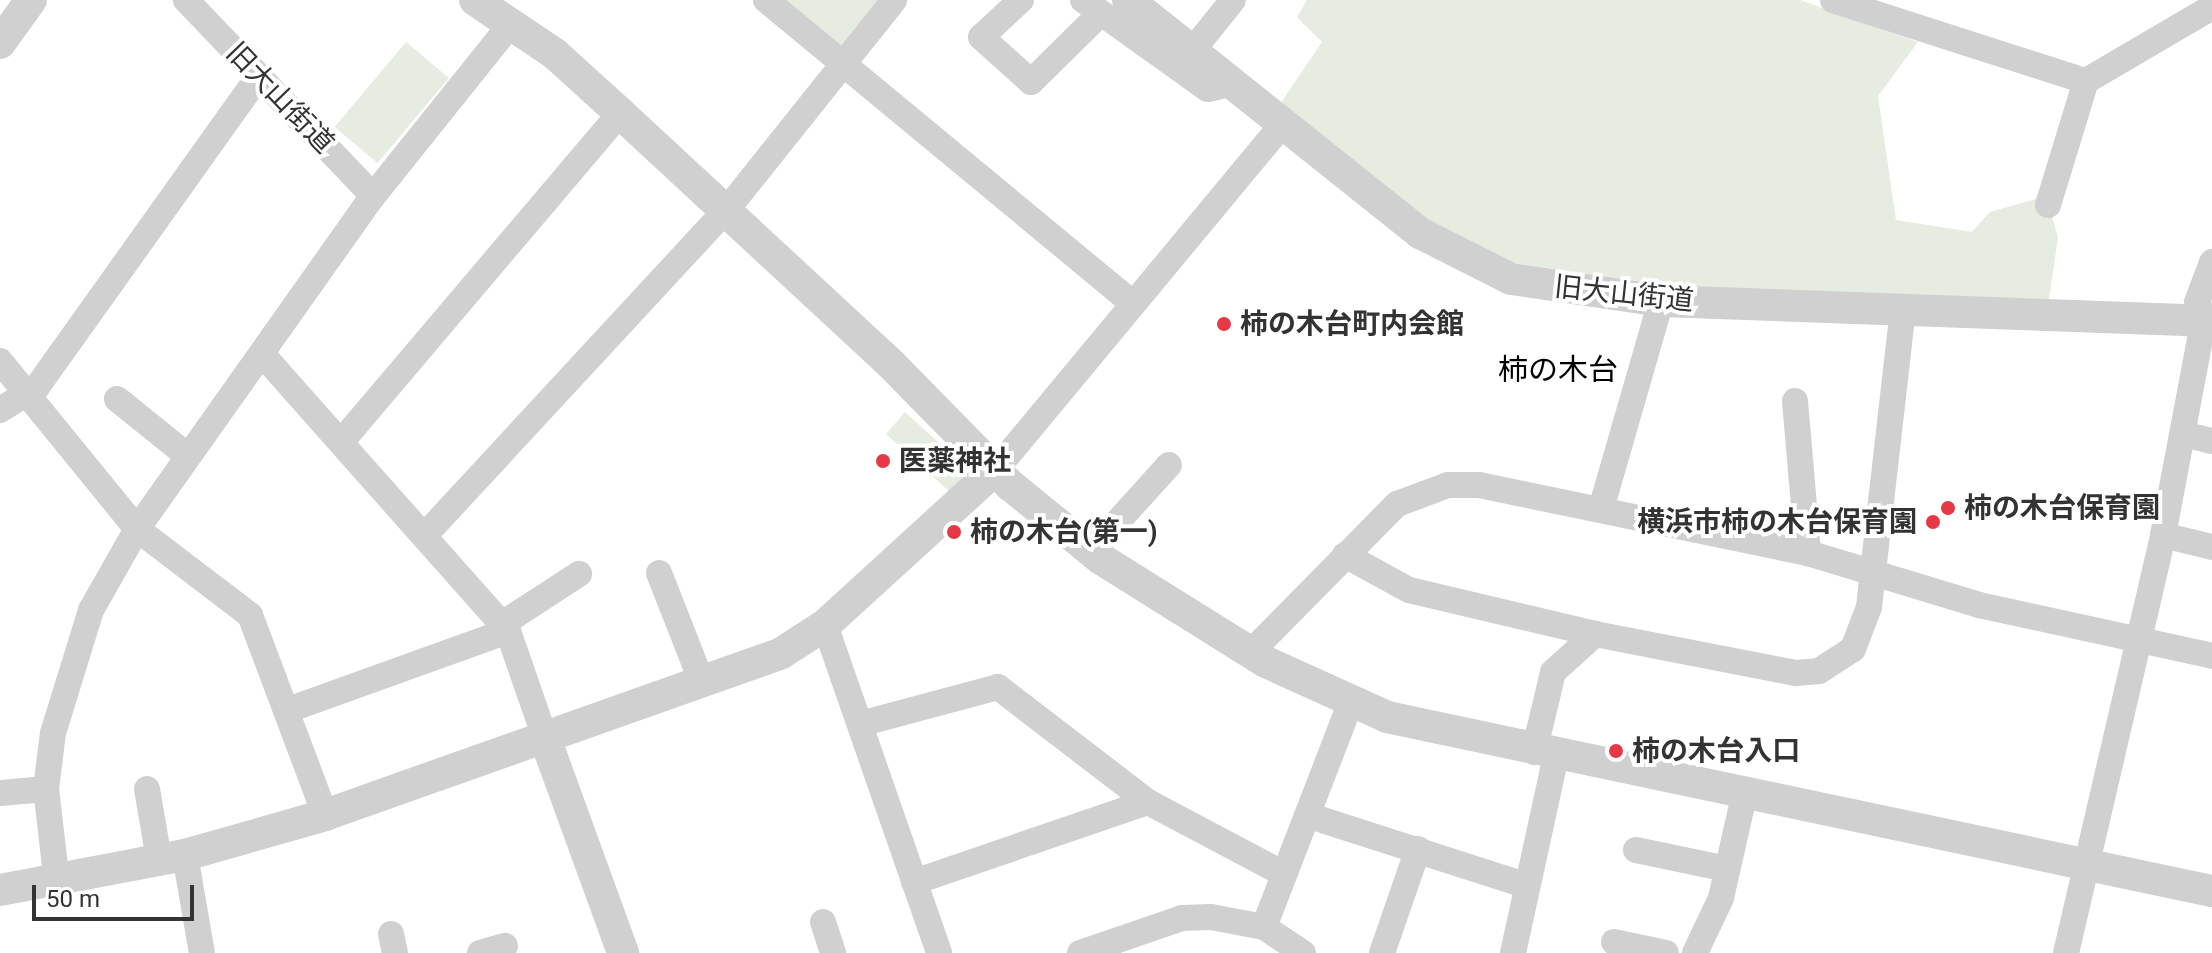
<!DOCTYPE html>
<meta charset="utf-8">
<style>
body{margin:0}
#map{position:relative;width:2212px;height:953px;overflow:hidden;background:#fff;font-family:Roboto,"Noto Sans JP",sans-serif}
div>[style]{position:absolute}
[style*='--x']{left:calc(var(--x)*1px);top:calc(var(--y)*1px);width:calc(var(--w)*1px);rotate:calc(var(--a)*1deg)}
.green>*{inset:0;background:#e6ecdf;transform-origin:0 0}
.minor>*{height:26px;margin:-13px;padding:0 13px;transform-origin:13px;border-radius:13px;background:#d0d0d0}
.tertiary>*{height:32px;margin:-16px;padding:0 16px;transform-origin:16px;border-radius:16px;background:#d0d0d0}
.dots>*{width:22px;height:22px;translate:-50% -50%;box-sizing:border-box;border:4px solid #fff;border-radius:50%}
span{translate:-50% -50%;white-space:nowrap;text-align:center;line-height:1.15;-webkit-text-stroke:8px #fff;paint-order:stroke}
.street-label{font-size:28px;color:#333}
.poi-label{font-size:28px;color:#333;font-weight:700}
.left{translate:0 -50%;text-align:left}
.right{translate:-100% -50%;text-align:right}
.neighbourhood-label{font-size:30px;color:#000}
.scale{position:absolute;left:32px;top:885px;width:162px;height:36px;box-sizing:border-box;border:4px solid #333;border-top:0;padding-left:10px;font-size:24px;line-height:28px;white-space:nowrap;color:#333;-webkit-text-stroke:6px #fff;paint-order:stroke}
</style>
<div id="map">
<div class="green">
<i style="clip-path:polygon(766px 0,894px 0,842px 63px)"></i>
<i style="clip-path:polygon(1307px 0,1800px 0,1918px 42px,1878px 96px,1896px 220px,1972px 232px,1990px 212px,2046px 196px,2058px 237px,2049px 300px,1693px 289px,1514px 263px,1435px 224px,1278px 107px,1322px 42px,1297px 17px)"></i>
<i style="left:406px;top:42px;width:56px;height:111px;rotate:40deg"></i>
<i style="clip-path:polygon(905px 412px,960px 462px,963px 481px,949px 491px,886px 434px)"></i>
</div>
<div class="minor">
<i style="--x:186;--y:0;--w:271;--a:46.3"></i>
<i style="--x:766;--y:0;--w:474;--a:39.6"></i>
<i style="--x:1021;--y:0;--w:54;--a:137.2"></i>
<i style="--x:981;--y:37;--w:67;--a:42"></i>
<i style="--x:1031;--y:82;--w:95;--a:-44.6"></i>
<i style="--x:1083;--y:0;--w:153;--a:35.5"></i>
<i style="--x:1208;--y:89;--w:26;--a:-13"></i>
<i style="--x:1833;--y:0;--w:266;--a:17.8"></i>
<i style="--x:1192;--y:51;--w:65;--a:-51.2"></i>
<i style="--x:2048;--y:205;--w:130;--a:-73"></i>
<i style="--x:2086;--y:81;--w:146;--a:-30.4"></i>
<i style="--x:262;--y:354;--w:370;--a:48.4"></i>
<i style="--x:508;--y:631;--w:116;--a:70.9"></i>
<i style="--x:0;--y:361;--w:217;--a:50.8"></i>
<i style="--x:137;--y:529;--w:142;--a:37.3"></i>
<i style="--x:250;--y:615;--w:214;--a:69.4"></i>
<i style="--x:117;--y:399;--w:91;--a:38.8"></i>
<i style="--x:1795;--y:401;--w:153;--a:85.1"></i>
<i style="--x:0;--y:410;--w:44;--a:-31.9"></i>
<i style="--x:37;--y:387;--w:382;--a:-54.5"></i>
<i style="--x:2183;--y:434;--w:30;--a:14"></i>
<i style="--x:342;--y:441;--w:430;--a:-49.7"></i>
<i style="--x:998;--y:467;--w:447;--a:-50.3"></i>
<i style="--x:1601;--y:509;--w:216;--a:-73.9"></i>
<i style="--x:426;--y:534;--w:452;--a:-47.2"></i>
<i style="--x:733;--y:202;--w:258;--a:-51.4"></i>
<i style="--x:2163;--y:535;--w:50;--a:13.8"></i>
<i style="--x:1091;--y:551;--w:116;--a:-47.8"></i>
<i style="--x:1345;--y:555;--w:73;--a:28.7"></i>
<i style="--x:1409;--y:590;--w:191;--a:13.3"></i>
<i style="--x:659;--y:573;--w:118;--a:68.6"></i>
<i style="--x:502;--y:624;--w:92;--a:-33"></i>
<i style="--x:825;--y:625;--w:347;--a:70.8"></i>
<i style="--x:1251;--y:652;--w:208;--a:-45.4"></i>
<i style="--x:1397;--y:504;--w:54;--a:-20.4"></i>
<i style="--x:1448;--y:485;--w:31;--a:0"></i>
<i style="--x:1479;--y:485;--w:336;--a:11.7"></i>
<i style="--x:1808;--y:553;--w:179;--a:16.9"></i>
<i style="--x:1979;--y:605;--w:239;--a:12.3"></i>
<i style="--x:288;--y:710;--w:234;--a:-19.8"></i>
<i style="--x:860;--y:724;--w:143;--a:-15"></i>
<i style="--x:998;--y:687;--w:189;--a:37.5"></i>
<i style="--x:1148;--y:802;--w:149;--a:27.9"></i>
<i style="--x:1534;--y:752;--w:82;--a:-76.6"></i>
<i style="--x:1553;--y:672;--w:57;--a:-42.1"></i>
<i style="--x:1595;--y:634;--w:205;--a:11"></i>
<i style="--x:1796;--y:673;--w:23;--a:-5"></i>
<i style="--x:1819;--y:671;--w:40;--a:-32.9"></i>
<i style="--x:1853;--y:649;--w:45;--a:-69.1"></i>
<i style="--x:1869;--y:607;--w:299;--a:-83.5"></i>
<i style="--x:147;--y:789;--w:71;--a:80.3"></i>
<i style="--x:0;--y:793;--w:46;--a:-5"></i>
<i style="--x:1310;--y:816;--w:226;--a:17.8"></i>
<i style="--x:1636;--y:850;--w:93;--a:11.8"></i>
<i style="--x:185;--y:855;--w:99;--a:80.2"></i>
<i style="--x:56;--y:875;--w:87;--a:-96.6"></i>
<i style="--x:46;--y:789;--w:56;--a:-82.9"></i>
<i style="--x:53;--y:733;--w:129;--a:-72.8"></i>
<i style="--x:91;--y:610;--w:93;--a:-60.4"></i>
<i style="--x:137;--y:529;--w:408;--a:-54.7"></i>
<i style="--x:373;--y:196;--w:219;--a:-51.3"></i>
<i style="--x:914;--y:882;--w:247;--a:-18.9"></i>
<i style="--x:823;--y:922;--w:33;--a:72"></i>
<i style="--x:1264;--y:927;--w:242;--a:-68.9"></i>
<i style="--x:391;--y:934;--w:19;--a:78"></i>
<i style="--x:1614;--y:942;--w:53;--a:11.9"></i>
<i style="--x:480;--y:953;--w:26;--a:-16"></i>
<i style="--x:1080;--y:953;--w:108;--a:-18.9"></i>
<i style="--x:1182;--y:918;--w:29;--a:-2"></i>
<i style="--x:1211;--y:917;--w:54;--a:10.7"></i>
<i style="--x:1264;--y:927;--w:47;--a:33.7"></i>
<i style="--x:1382;--y:953;--w:110;--a:-70.9"></i>
<i style="--x:1513;--y:953;--w:202;--a:-77.7"></i>
<i style="--x:1695;--y:953;--w:61;--a:-64.7"></i>
<i style="--x:1721;--y:898;--w:105;--a:-77.3"></i>
<i style="--x:2066;--y:953;--w:429;--a:-76.9"></i>
<i style="--x:2163;--y:535;--w:220;--a:-79.3"></i>
<i style="--x:2204;--y:319;--w:18;--a:-112"></i>
<i style="--x:2197;--y:302;--w:43;--a:-69.4"></i>
</div>
<div class="tertiary">
<i style="--x:475;--y:0;--w:97;--a:34"></i>
<i style="--x:555;--y:54;--w:88;--a:42.2"></i>
<i style="--x:620;--y:113;--w:369;--a:42.8"></i>
<i style="--x:891;--y:364;--w:170;--a:45.5"></i>
<i style="--x:1010;--y:485;--w:117;--a:39.1"></i>
<i style="--x:1101;--y:559;--w:195;--a:32"></i>
<i style="--x:1266;--y:662;--w:133;--a:24.4"></i>
<i style="--x:1387;--y:717;--w:843;--a:11.91"></i>
<i style="--x:1128;--y:0;--w:374;--a:38.6"></i>
<i style="--x:1420;--y:233;--w:102;--a:26.8"></i>
<i style="--x:1511;--y:279;--w:152;--a:8.3"></i>
<i style="--x:1661;--y:301;--w:551;--a:2.08"></i>
<i style="--x:0;--y:43;--w:53;--a:-54.2"></i>
<i style="--x:546;--y:741;--w:226;--a:70"></i>
<i style="--x:0;--y:890;--w:188;--a:-10.7"></i>
<i style="--x:185;--y:855;--w:146;--a:-15.9"></i>
<i style="--x:325;--y:815;--w:483;--a:-19.5"></i>
<i style="--x:780;--y:654;--w:54;--a:-32.8"></i>
<i style="--x:825;--y:625;--w:234;--a:-42.4"></i>
</div>
<div class="dots">
<i style="left:1224px;top:324px;background:#e63946"></i>
<i style="left:883px;top:461px;background:#e63946"></i>
<i style="left:1948px;top:508px;background:#e63946"></i>
<i style="left:1933px;top:522px;background:#e63946"></i>
<i style="left:954px;top:532px;background:#e63946"></i>
<i style="left:1616px;top:751px;background:#e63946"></i>
</div>
<div class="street-label">
<span style="left:280px;top:98px;rotate:46deg">旧大山街道</span>
<span style="left:1624px;top:294px;rotate:6deg">旧大山街道</span>
</div>
<div class="poi-label">
<span class="left" style="left:1240px;top:324px">柿の木台町内会館</span>
<span class="left" style="left:899px;top:461px">医薬神社</span>
<span class="left" style="left:1964px;top:508px">柿の木台保育園</span>
<span class="right" style="left:1917px;top:522px">横浜市柿の木台保育園</span>
<span class="left" style="left:970px;top:532px">柿の木台(第一)</span>
<span class="left" style="left:1632px;top:751px">柿の木台入口</span>
</div>
<div class="neighbourhood-label">
<span style="left:1558px;top:370px">柿の木台</span>
</div>
<div class="scale">50 m</div>
</div>
